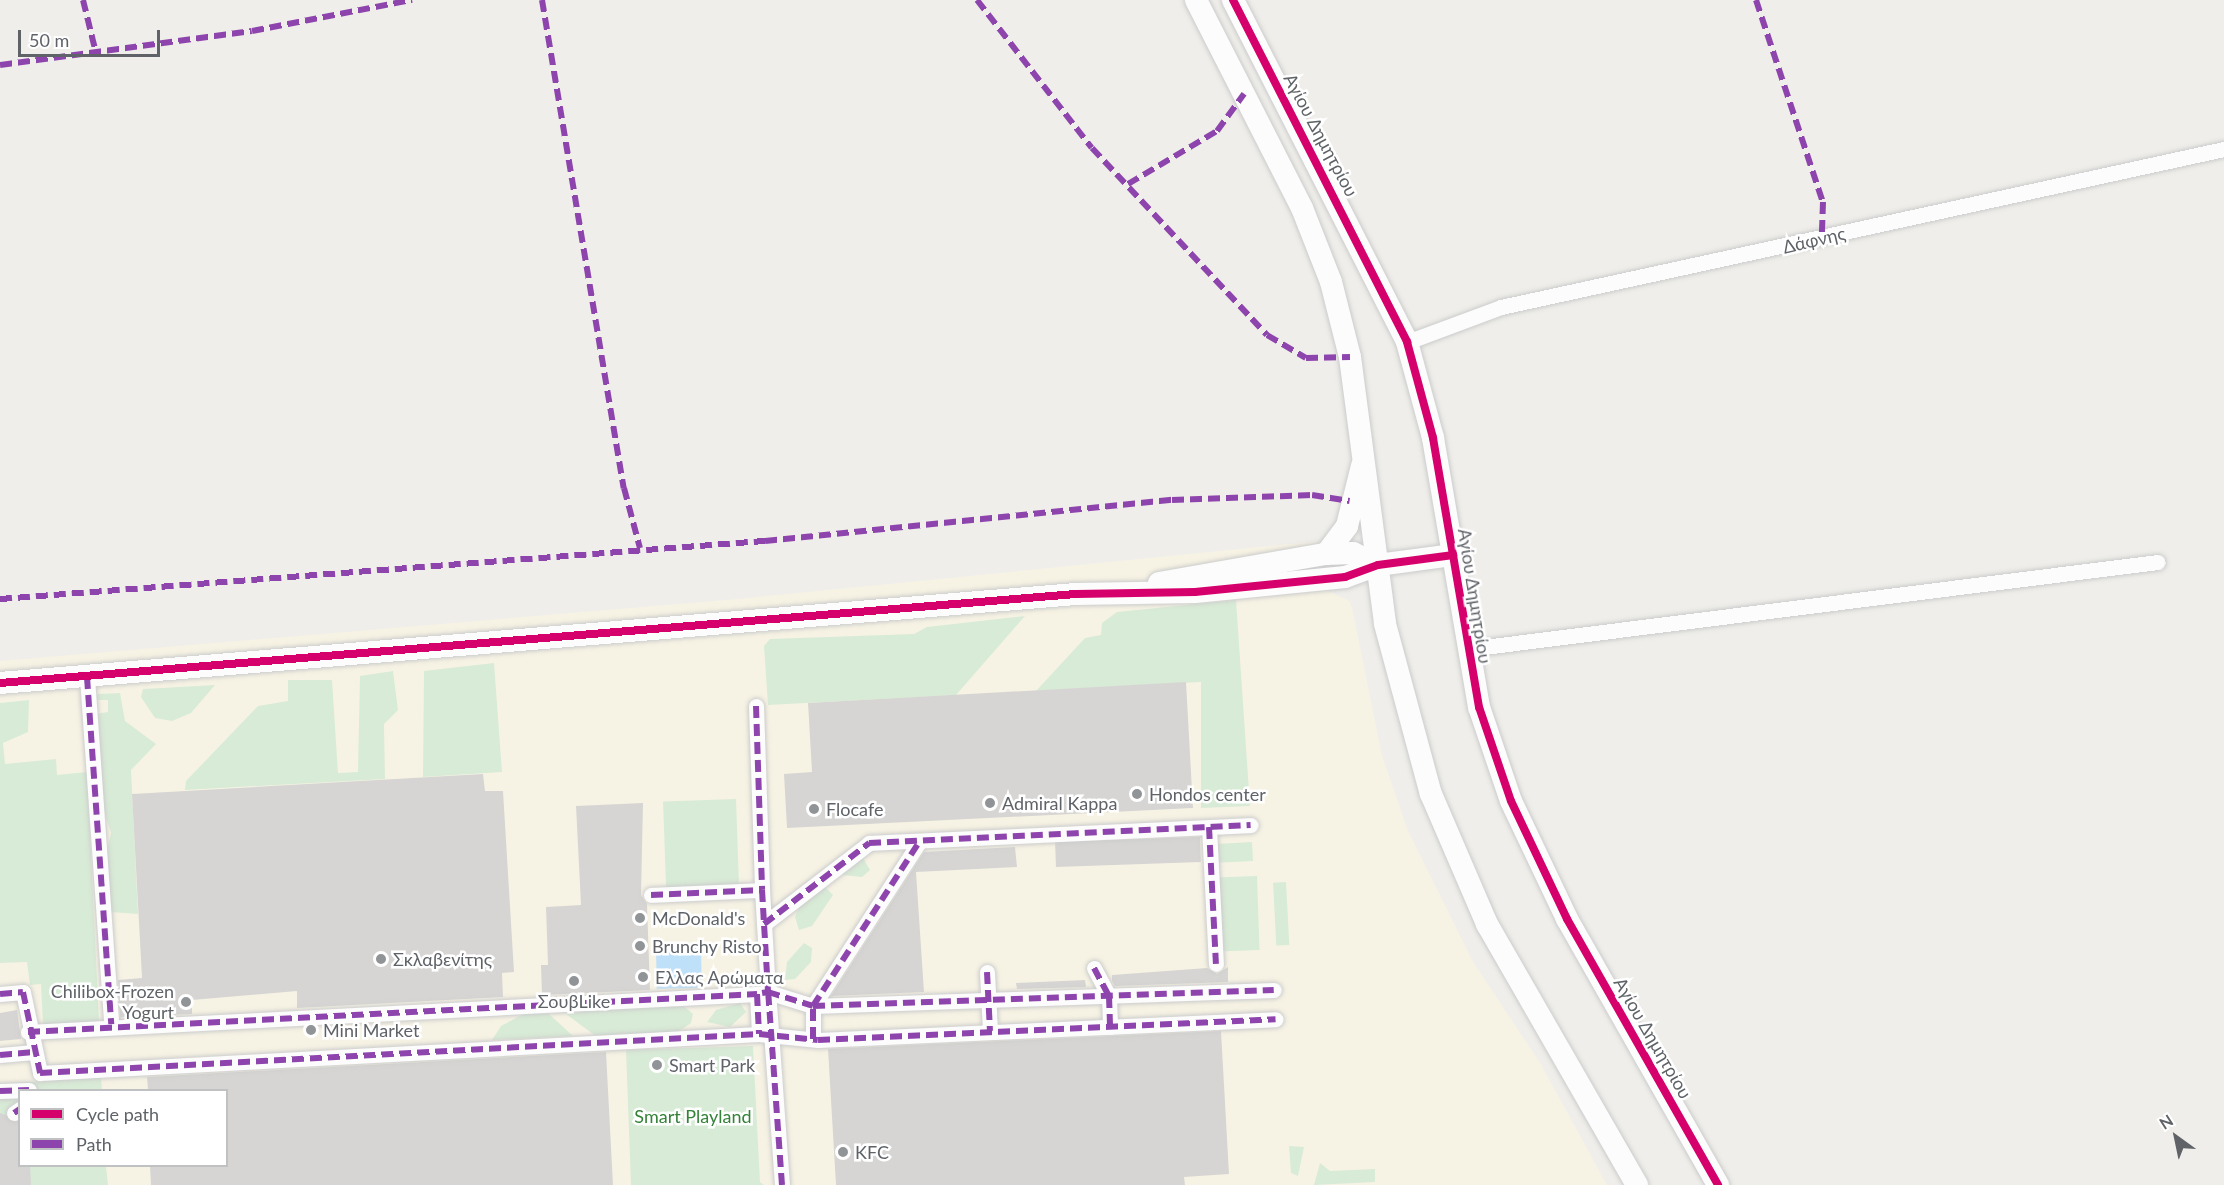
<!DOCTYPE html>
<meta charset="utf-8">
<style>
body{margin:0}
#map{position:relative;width:2224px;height:1185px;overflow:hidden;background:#efeeea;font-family:Lato,sans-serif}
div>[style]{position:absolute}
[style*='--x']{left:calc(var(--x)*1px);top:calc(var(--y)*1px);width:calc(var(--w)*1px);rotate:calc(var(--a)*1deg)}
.commercial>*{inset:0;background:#f7f3e4}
.green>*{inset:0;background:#d8ebd6;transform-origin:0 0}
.water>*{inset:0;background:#bfe0f9;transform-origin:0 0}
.building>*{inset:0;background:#d6d5d3;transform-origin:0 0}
.roads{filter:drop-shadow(0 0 2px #cbcccc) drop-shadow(0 0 2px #cbcccc)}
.street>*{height:15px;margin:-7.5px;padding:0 7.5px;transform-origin:7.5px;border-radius:7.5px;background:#fdfcfc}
.secondary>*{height:22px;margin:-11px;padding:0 11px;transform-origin:11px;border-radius:11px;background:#fdfcfc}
.quiet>*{height:6px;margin-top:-3px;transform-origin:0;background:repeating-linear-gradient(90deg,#8e44ad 0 12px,transparent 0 18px)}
.cycleway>*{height:8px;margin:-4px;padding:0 4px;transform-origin:4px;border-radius:4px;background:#d6006c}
.dots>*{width:16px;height:16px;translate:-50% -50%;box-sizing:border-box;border:3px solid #fff;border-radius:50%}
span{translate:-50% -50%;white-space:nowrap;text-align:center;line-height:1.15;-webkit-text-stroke:5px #fff;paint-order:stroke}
.street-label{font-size:18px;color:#5f6368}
.poi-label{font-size:18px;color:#5f6368}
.left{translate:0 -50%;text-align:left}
.right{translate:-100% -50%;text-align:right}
.park-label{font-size:18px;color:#348238}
.legend{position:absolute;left:18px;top:1089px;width:210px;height:78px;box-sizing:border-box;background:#fff;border:2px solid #bfc1c3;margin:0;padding:8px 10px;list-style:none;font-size:18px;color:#5f6368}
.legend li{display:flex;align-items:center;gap:12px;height:30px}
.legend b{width:30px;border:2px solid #bfc1c3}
.north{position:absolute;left:2146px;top:1107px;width:60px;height:60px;-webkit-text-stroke:4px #fff;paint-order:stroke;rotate:327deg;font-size:16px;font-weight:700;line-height:24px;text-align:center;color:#5f6368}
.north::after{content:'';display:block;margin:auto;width:21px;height:27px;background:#5f6368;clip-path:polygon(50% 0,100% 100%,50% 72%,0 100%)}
.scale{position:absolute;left:18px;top:30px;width:142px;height:27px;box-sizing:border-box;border:3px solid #5f6368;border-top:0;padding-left:8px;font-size:18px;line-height:21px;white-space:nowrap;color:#5f6368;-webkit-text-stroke:4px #fff;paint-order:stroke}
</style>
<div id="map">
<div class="commercial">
<i style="clip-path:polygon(evenodd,1321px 541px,1328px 591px,1349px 601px,1352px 608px,1382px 756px,1408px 831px,1473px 962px,1540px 1063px,1607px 1185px,0 1185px,0 661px,738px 599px,1321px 541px,20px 1090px,226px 1090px,226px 1166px,20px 1166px,20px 1090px)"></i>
</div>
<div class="green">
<i style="clip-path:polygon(1236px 600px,1250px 806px,1201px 808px,1201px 682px,1036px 691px,1085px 638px,1101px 635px,1102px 623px,1117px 612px)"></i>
<i style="clip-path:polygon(1025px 616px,956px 695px,768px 705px,764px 646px,770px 639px,914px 634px,927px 627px)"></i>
<i style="clip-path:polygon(494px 663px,502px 772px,423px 777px,424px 671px)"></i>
<i style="clip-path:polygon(393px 671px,398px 710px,384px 724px,385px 779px,185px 790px,186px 781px,258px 706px,288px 701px,288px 680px,332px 680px,338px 773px,358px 772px,360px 676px)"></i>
<i style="clip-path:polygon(215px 685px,191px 713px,172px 721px,155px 718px,141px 697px,143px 689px)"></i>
<i style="clip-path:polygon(120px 693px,125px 721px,156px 744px,131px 770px,138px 914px,110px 912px,105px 861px,111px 833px,100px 798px,96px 714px,108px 712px,108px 700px,95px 700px,97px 694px)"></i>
<i style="clip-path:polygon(29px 700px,28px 732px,3px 743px,5px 764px,56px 759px,57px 775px,87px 772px,99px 1021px,43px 1025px,41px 984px,30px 985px,27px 962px,0 963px,0 703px)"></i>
<i style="left:736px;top:799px;width:86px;height:73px;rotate:88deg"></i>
<i style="left:1252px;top:842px;width:19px;height:36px;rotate:87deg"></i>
<i style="clip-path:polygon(863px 858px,870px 870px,862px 877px,843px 875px)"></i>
<i style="left:1257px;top:876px;width:74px;height:41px;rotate:88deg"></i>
<i style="left:1286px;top:882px;width:63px;height:13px;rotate:87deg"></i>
<i style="clip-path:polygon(824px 886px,833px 895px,812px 926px,799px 930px,795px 917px,801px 903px)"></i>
<i style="clip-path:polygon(804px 943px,812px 948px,811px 962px,795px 979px,785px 980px,787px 962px)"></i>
<i style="clip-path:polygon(648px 1003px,685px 1007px,693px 1014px,691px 1023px,675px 1034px,597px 1037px,566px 1014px)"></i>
<i style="clip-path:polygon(740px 1003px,746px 1012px,730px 1027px,707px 1022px,716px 1010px)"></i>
<i style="clip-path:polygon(529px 1011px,549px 1014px,573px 1036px,492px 1040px,501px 1026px)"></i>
<i style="clip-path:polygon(753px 1046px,760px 1182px,764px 1185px,631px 1185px,626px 1050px)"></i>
<i style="clip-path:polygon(101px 1077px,102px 1090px,20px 1090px,20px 1166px,106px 1166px,108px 1185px,0 1185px,0 1084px)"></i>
<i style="clip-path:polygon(1289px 1146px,1304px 1147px,1298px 1176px,1291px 1173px)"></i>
<i style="clip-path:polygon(1320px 1163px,1330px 1171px,1375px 1169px,1375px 1182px,1314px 1185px)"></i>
</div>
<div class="water">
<i style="left:701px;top:946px;width:42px;height:45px;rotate:89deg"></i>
</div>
<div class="building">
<i style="clip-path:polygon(1186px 682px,1193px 808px,787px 828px,784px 774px,812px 772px,808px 703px)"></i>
<i style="clip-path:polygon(483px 774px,485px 791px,503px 791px,514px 972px,502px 973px,503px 997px,297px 1008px,297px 991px,192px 1000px,192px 1014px,120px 1017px,118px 980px,142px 978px,132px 794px)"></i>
<i style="clip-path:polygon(643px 803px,641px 895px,647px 904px,650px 990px,542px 995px,541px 965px,548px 965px,546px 907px,581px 905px,576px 806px)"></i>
<i style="left:1200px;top:837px;width:25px;height:145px;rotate:88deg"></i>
<i style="clip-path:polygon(1015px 847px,1017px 867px,916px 872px,924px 992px,831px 996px,924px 852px)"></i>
<i style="clip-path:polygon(1228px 967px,1228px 982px,1115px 986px,1112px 981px,1112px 975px,1207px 968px,1217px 974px)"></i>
<i style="clip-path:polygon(1085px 980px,1086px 987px,1017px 989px,1016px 983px)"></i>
<i style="clip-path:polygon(17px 1010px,21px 1039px,0 1041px,0 1013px)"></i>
<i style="clip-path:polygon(1221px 1031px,1229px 1174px,1184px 1177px,1185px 1185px,836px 1185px,828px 1049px)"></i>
<i style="clip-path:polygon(606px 1052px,613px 1185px,151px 1185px,150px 1166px,226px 1166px,226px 1090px,148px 1090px,147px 1077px)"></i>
<i style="clip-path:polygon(0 1113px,20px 1121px,20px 1166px,30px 1166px,31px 1185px,0 1185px)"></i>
</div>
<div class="roads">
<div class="street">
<i style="--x:1407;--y:342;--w:100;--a:-20.4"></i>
<i style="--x:1501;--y:307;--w:740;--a:-12.33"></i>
<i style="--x:1468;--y:649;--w:695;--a:-7.19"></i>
<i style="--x:87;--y:677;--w:348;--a:86"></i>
<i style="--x:756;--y:706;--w:184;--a:88.1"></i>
<i style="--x:1209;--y:827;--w:137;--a:87.1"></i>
<i style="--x:651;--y:895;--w:111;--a:-2.6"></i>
<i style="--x:762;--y:890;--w:102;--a:86.6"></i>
<i style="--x:768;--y:992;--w:9;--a:167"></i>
<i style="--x:764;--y:924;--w:133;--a:-37.6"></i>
<i style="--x:869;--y:843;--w:382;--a:-2.7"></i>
<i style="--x:1094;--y:968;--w:32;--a:62"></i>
<i style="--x:1109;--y:996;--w:31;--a:88"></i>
<i style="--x:987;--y:972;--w:59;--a:87.1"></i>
<i style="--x:0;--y:994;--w:23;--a:-5"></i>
<i style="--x:23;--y:992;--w:83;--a:78.1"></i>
<i style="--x:40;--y:1073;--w:720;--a:-3.1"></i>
<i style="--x:759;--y:1034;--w:59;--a:5.8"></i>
<i style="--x:818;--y:1040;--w:458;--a:-2.6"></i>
<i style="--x:28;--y:1032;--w:730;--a:-2.98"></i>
<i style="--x:757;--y:994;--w:40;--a:87.1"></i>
<i style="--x:813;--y:1039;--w:33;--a:-90"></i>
<i style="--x:813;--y:1006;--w:195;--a:-57.1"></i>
<i style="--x:0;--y:1055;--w:34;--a:-5"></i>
<i style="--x:0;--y:1091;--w:29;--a:-2"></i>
<i style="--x:14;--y:1113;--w:7;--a:-34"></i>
<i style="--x:782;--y:1185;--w:194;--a:-94.1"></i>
<i style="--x:768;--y:992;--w:47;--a:17.3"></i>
<i style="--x:813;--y:1006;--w:461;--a:-2"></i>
</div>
<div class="secondary">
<i style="--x:1196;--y:0;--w:233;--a:63"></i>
<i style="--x:1302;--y:208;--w:79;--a:68.6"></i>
<i style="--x:1331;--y:282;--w:77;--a:75.8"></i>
<i style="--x:1350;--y:357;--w:269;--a:82.5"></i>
<i style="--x:1385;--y:624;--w:176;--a:74.9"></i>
<i style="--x:1431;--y:794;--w:142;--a:66.7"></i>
<i style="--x:1487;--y:924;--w:301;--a:60.1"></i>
<i style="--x:1233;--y:0;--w:384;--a:63"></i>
<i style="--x:1407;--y:342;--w:99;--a:74.8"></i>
<i style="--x:1433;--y:438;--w:273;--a:80.3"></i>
<i style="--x:1479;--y:707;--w:99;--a:71.2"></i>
<i style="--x:1511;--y:801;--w:131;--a:64.6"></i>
<i style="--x:1567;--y:919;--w:306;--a:60.4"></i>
<i style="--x:1326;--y:554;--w:35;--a:-53"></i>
<i style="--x:1347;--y:526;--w:62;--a:-76"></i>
<i style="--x:1159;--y:583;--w:169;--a:-9.9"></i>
<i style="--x:1326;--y:554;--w:27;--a:-2"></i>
<i style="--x:1353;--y:553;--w:28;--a:26"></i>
<i style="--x:0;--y:683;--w:1080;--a:-4.73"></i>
<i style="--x:1076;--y:594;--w:119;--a:-1"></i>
<i style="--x:1195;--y:592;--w:151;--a:-5.7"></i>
<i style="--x:1345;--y:577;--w:35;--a:-20"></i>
<i style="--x:1378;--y:565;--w:76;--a:-7.6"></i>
</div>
</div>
<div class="quiet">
<i style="--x:83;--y:0;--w:55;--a:76.2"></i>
<i style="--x:542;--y:0;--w:495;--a:80.5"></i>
<i style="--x:624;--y:488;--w:62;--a:75.1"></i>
<i style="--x:977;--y:0;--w:187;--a:52.2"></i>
<i style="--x:1092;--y:148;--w:256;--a:46.9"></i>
<i style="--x:1267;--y:335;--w:45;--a:30.5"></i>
<i style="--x:1306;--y:358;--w:44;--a:-1.3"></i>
<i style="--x:1756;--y:0;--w:213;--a:71.7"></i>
<i style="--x:1823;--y:202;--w:37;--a:92"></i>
<i style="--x:0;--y:65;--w:254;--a:-7.7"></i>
<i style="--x:252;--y:31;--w:163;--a:-11"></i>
<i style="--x:1128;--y:184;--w:104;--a:-30.8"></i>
<i style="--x:1217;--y:131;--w:46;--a:-53.9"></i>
<i style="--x:0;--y:599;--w:767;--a:-4.34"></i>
<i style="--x:765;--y:541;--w:409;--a:-5.8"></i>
<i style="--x:1172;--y:500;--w:140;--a:-2"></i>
<i style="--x:1312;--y:495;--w:38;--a:9"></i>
<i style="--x:87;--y:677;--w:348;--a:86"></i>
<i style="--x:756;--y:706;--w:184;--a:88.1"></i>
<i style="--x:1209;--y:827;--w:137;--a:87.1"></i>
<i style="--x:651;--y:895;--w:111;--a:-2.6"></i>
<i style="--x:762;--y:890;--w:102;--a:86.6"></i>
<i style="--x:768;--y:992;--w:6;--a:171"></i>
<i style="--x:764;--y:924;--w:133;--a:-37.6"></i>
<i style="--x:869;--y:843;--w:382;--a:-2.7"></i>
<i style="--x:1094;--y:968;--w:32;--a:62"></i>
<i style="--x:1109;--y:996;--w:31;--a:88"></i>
<i style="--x:987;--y:972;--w:59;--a:87.1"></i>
<i style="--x:0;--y:994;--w:23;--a:-5"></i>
<i style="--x:23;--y:992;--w:83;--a:78.1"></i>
<i style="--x:40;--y:1073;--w:720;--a:-3.1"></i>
<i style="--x:759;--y:1034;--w:59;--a:5.8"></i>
<i style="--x:818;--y:1040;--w:458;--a:-2.6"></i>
<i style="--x:28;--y:1032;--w:730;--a:-2.98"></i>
<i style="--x:757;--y:994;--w:40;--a:87.1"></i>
<i style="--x:813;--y:1039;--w:33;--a:-90"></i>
<i style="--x:813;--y:1006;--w:195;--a:-57.1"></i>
<i style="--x:0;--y:1055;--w:34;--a:-5"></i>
<i style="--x:0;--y:1091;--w:29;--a:-2"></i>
<i style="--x:14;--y:1113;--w:7;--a:-34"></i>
<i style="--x:782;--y:1185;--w:194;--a:-94.1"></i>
<i style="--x:768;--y:992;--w:47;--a:17.3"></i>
<i style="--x:813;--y:1006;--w:461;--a:-2"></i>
</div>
<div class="cycleway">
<i style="--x:1233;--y:0;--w:384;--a:63"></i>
<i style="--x:1407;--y:342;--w:99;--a:74.8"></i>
<i style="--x:1433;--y:438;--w:273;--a:80.3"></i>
<i style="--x:1479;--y:707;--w:99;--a:71.2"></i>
<i style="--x:1511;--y:801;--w:131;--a:64.6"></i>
<i style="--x:1567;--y:919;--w:306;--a:60.4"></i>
<i style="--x:0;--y:683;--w:1080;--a:-4.73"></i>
<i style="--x:1076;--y:594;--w:119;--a:-1"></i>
<i style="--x:1195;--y:592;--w:151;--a:-5.7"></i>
<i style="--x:1345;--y:577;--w:35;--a:-20"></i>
<i style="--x:1378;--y:565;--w:76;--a:-7.6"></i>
</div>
<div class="dots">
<i style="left:1137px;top:794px;background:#919496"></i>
<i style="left:990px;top:803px;background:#919496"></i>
<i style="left:814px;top:809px;background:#919496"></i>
<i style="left:640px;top:918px;background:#919496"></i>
<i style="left:640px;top:946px;background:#919496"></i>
<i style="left:381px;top:959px;background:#919496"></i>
<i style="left:643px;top:977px;background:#919496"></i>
<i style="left:574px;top:981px;background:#919496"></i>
<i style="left:186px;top:1002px;background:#919496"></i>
<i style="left:311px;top:1030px;background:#919496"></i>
<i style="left:657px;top:1065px;background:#919496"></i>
<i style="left:843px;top:1152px;background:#919496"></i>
</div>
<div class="street-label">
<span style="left:1321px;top:135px;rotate:62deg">Αγίου Δημητρίου</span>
<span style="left:1814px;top:240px;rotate:-13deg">Δάφνης</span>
<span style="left:1475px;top:596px;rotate:81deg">Αγίου Δημητρίου</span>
<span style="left:1653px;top:1038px;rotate:60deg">Αγίου Δημητρίου</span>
</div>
<div class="poi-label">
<span class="left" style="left:1149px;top:794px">Hondos center</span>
<span class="left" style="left:1002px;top:803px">Admiral Kappa</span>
<span class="left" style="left:826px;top:809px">Flocafe</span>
<span class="left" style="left:652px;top:918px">McDonald's</span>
<span class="left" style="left:652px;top:946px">Brunchy Risto</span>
<span class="left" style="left:393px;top:959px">Σκλαβενίτης</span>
<span class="left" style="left:655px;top:977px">Ελλας Αρώματα</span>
<span class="right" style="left:174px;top:1002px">Chilibox-Frozen<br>Yogurt</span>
<span style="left:574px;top:1001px">ΣουβLike</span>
<span class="left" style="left:323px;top:1030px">Mini Market</span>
<span class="left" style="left:669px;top:1065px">Smart Park</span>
<span class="left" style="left:855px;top:1152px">KFC</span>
</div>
<div class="park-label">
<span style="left:693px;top:1116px">Smart Playland</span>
</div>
<ul class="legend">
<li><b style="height:8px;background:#d6006c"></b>Cycle path</li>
<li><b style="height:8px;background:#8e44ad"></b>Path</li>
</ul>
<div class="north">N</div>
<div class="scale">50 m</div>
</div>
